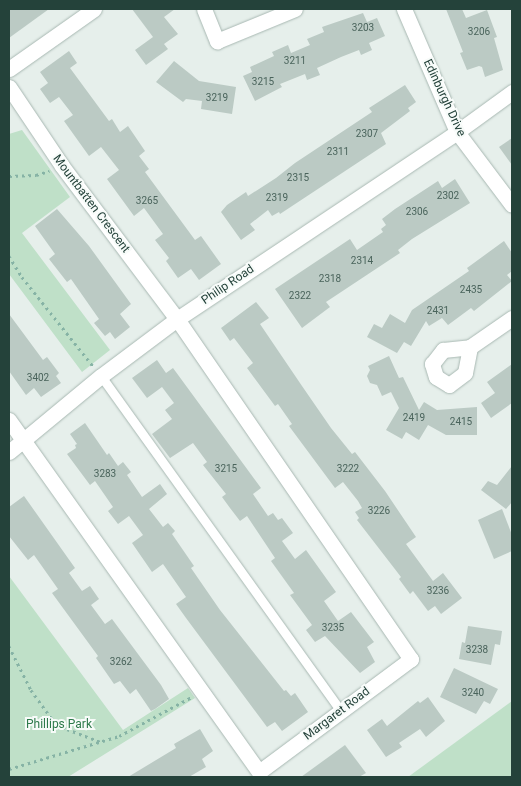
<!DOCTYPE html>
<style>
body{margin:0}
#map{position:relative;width:521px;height:786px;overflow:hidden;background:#e6efeb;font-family:Roboto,sans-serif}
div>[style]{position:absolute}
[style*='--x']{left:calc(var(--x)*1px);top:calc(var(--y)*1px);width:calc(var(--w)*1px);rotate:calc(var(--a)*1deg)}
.green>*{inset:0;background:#bfe0c8}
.building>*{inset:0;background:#bbcac4}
.path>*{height:2.5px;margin-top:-1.25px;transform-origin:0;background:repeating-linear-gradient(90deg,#86b3a5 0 2.5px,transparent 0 6.5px)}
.roads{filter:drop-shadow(0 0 1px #a8b8b2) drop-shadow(0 0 1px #a8b8b2)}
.lane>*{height:9px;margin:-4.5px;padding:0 4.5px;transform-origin:4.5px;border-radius:4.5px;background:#fff}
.street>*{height:15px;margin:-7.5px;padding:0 7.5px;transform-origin:7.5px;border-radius:7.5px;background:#fff}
.secondary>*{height:15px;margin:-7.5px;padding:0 7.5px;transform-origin:7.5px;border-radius:7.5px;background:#fff}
span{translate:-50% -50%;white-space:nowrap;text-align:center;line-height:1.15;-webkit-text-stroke:4px #f7fbf9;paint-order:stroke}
.number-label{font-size:10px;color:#4a645c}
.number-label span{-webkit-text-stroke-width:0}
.street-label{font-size:12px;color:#24423a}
.park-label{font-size:12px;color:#2d7a4b}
.frame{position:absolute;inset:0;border:10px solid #24423a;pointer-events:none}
</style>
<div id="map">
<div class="green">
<i style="clip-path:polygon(22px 130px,70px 197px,22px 233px,110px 350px,82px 372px,9px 274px,9px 134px)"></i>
<i style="clip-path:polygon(9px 576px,123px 730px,188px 688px,195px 698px,68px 777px,9px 777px)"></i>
<i style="clip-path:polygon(512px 701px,512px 777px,408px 777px)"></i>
</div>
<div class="building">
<i style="clip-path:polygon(9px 9px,49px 9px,9px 38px)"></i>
<i style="clip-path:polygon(132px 9px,175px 9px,164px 17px,178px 34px,164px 44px,168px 49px,146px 65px,135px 50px,153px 37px)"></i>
<i style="clip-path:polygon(446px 9px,462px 9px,466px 18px,487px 10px,497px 37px,494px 38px,503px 70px,485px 77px,482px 67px,479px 66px,467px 70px,460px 53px,463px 52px)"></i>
<i style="clip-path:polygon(363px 13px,367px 22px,377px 18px,385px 36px,369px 43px,372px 50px,361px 55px,359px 50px,341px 57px,317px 68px,320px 75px,307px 80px,305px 74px,280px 84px,282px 87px,255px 101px,243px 76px,252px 72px,250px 67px,274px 56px,272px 52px,288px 45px,291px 53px,310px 45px,307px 39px,324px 32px,322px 27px)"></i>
<i style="clip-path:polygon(69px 51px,77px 63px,70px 68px,109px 121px,112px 119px,120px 132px,128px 126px,145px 151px,139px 156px,149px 169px,145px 172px,195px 240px,201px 236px,221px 264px,199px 280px,191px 269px,178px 278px,166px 261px,169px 258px,155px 240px,163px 234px,144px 208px,134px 216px,107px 179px,119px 170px,101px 147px,89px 156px,64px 121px,73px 115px,59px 97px,50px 103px,40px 89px,48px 83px,40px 72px)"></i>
<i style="clip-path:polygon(174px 61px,199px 81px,236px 87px,232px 114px,201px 109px,202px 101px,186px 99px,183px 102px,156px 82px)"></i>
<i style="clip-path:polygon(405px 85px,416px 102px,408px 108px,410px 111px,381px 133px,386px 144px,280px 214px,279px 212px,272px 216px,268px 210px,250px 224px,255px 230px,241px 240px,221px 212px,227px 205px,246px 192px,248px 196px,276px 178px,295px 163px,372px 112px,369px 108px)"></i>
<i style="clip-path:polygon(512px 138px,512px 165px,499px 147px)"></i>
<i style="clip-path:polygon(455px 179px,470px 203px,412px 239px,398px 250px,400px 253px,326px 302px,330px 307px,302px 328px,275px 289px,350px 239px,357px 250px,383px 232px,381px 229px,386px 225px,382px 219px,395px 209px,438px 181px,442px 188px)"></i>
<i style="clip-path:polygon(57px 209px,89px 246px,131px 304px,120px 314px,130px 327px,115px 339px,110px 332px,105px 336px,94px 323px,99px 319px,71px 279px,67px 282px,49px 259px,55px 254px,35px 226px)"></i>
<i style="clip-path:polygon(504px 241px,512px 253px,512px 271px,507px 275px,512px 281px,474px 311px,471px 308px,448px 325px,442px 318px,429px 326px,426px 321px,411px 346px,404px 342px,397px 353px,367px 337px,374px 324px,382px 328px,390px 314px,405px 323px,412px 310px,469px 271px,467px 268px)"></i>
<i style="clip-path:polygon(256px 302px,269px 318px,260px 324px,302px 386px,331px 428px,352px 454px,355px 452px,385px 491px,416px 537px,406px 544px,433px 581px,443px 573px,462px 598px,441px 614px,435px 606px,428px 611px,413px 591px,410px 594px,399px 579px,401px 577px,357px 520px,359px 518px,355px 512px,362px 508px,358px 501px,343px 482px,335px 488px,289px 426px,292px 424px,278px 404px,275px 406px,247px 368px,253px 363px,234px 338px,230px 341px,221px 328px)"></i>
<i style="clip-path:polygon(9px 314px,43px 360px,47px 357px,59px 373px,56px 376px,61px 383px,41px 397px,34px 388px,26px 395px,9px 371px)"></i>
<i style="clip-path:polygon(389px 356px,399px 378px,403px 377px,419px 410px,424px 402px,437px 410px,477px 407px,477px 435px,446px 435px,428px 425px,419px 440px,406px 432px,402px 439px,386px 430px,399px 408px,391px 392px,382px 396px,377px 385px,370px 383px,367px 376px,370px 370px,368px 366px)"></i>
<i style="clip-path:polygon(157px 360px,166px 373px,173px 368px,261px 488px,253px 494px,268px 516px,273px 513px,278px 520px,282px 518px,293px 533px,282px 541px,295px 559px,306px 550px,336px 592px,324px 601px,338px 621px,351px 612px,374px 642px,367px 647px,375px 662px,360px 673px,325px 636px,315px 642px,306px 630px,312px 625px,290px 595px,294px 593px,271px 561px,275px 558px,247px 516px,240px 521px,230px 508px,222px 497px,226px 494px,203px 465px,207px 462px,193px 443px,170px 458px,152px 434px,172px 419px,165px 410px,174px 403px,162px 387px,147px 398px,132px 378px)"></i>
<i style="clip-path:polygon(512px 364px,512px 403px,491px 418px,481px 403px,495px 393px,487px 382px)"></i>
<i style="clip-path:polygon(85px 423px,107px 455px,109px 453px,118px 466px,123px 462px,131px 472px,127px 475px,142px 497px,160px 484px,167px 494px,149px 509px,163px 527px,168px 523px,175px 531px,172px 534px,194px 566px,191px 568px,220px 610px,284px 691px,286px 690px,291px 696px,295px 693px,308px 712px,282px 731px,275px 722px,267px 727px,186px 618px,176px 604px,186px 597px,163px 564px,152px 572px,132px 543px,143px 535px,129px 516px,118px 524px,108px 511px,113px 507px,95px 481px,90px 485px,67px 454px,76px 448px,75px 445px,77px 444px,70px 434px)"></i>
<i style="clip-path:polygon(512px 466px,512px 502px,506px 509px,481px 490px,488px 481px,497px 485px)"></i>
<i style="clip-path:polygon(24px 496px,75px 568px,69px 573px,82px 591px,90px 586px,99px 599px,91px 605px,105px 624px,112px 619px,161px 685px,169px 699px,155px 709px,151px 711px,136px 689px,130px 694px,120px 681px,114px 684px,96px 658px,98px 656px,52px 593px,58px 589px,34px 555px,28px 560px,9px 536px,9px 507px)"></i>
<i style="clip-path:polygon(502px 509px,512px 535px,512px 551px,494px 559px,478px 520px)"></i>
<i style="clip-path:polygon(468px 626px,502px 631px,500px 645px,495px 644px,491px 665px,459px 659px,462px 642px,465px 643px)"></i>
<i style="clip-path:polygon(454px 668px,498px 689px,490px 704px,484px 701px,476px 714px,440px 697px)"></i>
<i style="clip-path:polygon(428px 697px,445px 721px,426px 737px,420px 729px,399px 743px,402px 747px,386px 757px,367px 730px,382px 719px,387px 726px,418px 701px,420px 703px)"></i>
<i style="clip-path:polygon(200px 729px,213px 751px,202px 759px,206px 767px,189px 777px,128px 777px,176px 748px,174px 744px)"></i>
<i style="clip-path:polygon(345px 745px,366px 773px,359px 777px,301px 777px)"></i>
</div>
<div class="path">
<i style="--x:9;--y:176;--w:27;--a:-2"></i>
<i style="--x:36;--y:175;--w:14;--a:-17"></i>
<i style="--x:9;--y:256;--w:25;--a:58"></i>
<i style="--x:22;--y:277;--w:114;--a:51.4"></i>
<i style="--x:9;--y:646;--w:49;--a:63.4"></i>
<i style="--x:31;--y:690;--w:37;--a:54"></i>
<i style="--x:53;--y:720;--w:17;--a:33"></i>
<i style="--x:67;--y:729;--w:36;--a:21"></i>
<i style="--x:9;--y:769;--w:115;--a:-16.7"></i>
<i style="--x:119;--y:736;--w:81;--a:-28.2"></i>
</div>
<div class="roads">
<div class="lane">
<i style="--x:101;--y:376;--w:412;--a:54.4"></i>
</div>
<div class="street">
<i style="--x:204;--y:9;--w:35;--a:68"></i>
<i style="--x:217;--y:41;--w:84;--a:-22.3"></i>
<i style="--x:9;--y:69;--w:104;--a:-35.2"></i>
<i style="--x:9;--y:87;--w:95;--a:56.1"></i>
<i style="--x:62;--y:166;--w:191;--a:53.1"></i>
<i style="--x:177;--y:319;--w:413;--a:55.5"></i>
<i style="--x:411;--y:659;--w:189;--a:143.4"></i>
<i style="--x:259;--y:772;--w:432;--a:-125.4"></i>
<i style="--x:457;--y:132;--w:68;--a:-36"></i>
<i style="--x:470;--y:347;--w:26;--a:101"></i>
<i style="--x:465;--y:373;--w:20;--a:143"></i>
<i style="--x:449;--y:385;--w:15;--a:-148"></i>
<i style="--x:436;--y:377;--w:14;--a:-107"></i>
<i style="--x:432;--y:364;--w:18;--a:-52"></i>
<i style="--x:443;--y:350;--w:27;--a:-6"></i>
<i style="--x:470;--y:347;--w:51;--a:-34.6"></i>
</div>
<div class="secondary">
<i style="--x:404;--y:9;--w:134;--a:66.7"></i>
<i style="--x:457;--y:132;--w:91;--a:53"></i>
<i style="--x:9;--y:452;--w:119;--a:-39.6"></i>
<i style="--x:101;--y:376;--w:95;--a:-36.9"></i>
<i style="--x:177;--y:319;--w:337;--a:-33.7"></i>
</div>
</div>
<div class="number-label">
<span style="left:363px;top:28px">3203</span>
<span style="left:479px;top:32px">3206</span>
<span style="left:295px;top:61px">3211</span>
<span style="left:263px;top:82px">3215</span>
<span style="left:217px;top:98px">3219</span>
<span style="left:367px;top:134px">2307</span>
<span style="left:338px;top:152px">2311</span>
<span style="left:298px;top:178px">2315</span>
<span style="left:448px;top:196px">2302</span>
<span style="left:277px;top:198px">2319</span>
<span style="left:147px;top:201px">3265</span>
<span style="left:417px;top:212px">2306</span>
<span style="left:362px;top:261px">2314</span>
<span style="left:330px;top:279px">2318</span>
<span style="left:471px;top:290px">2435</span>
<span style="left:300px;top:296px">2322</span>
<span style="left:438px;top:311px">2431</span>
<span style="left:38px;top:378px">3402</span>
<span style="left:414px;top:418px">2419</span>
<span style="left:461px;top:422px">2415</span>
<span style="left:226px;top:469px">3215</span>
<span style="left:348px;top:469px">3222</span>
<span style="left:105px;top:474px">3283</span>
<span style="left:379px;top:511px">3226</span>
<span style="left:438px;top:591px">3236</span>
<span style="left:333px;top:628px">3235</span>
<span style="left:477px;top:650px">3238</span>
<span style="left:121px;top:662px">3262</span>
<span style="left:473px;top:693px">3240</span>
</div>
<div class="street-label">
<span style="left:444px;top:98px;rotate:65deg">Edinburgh Drive</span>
<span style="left:91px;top:204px;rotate:53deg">Mountbatten Crescent</span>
<span style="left:228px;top:285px;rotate:-34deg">Philip Road</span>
<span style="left:337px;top:714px;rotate:-37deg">Margaret Road</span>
</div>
<div class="park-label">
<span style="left:59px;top:725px">Phillips Park</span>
</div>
<div class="frame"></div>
</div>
